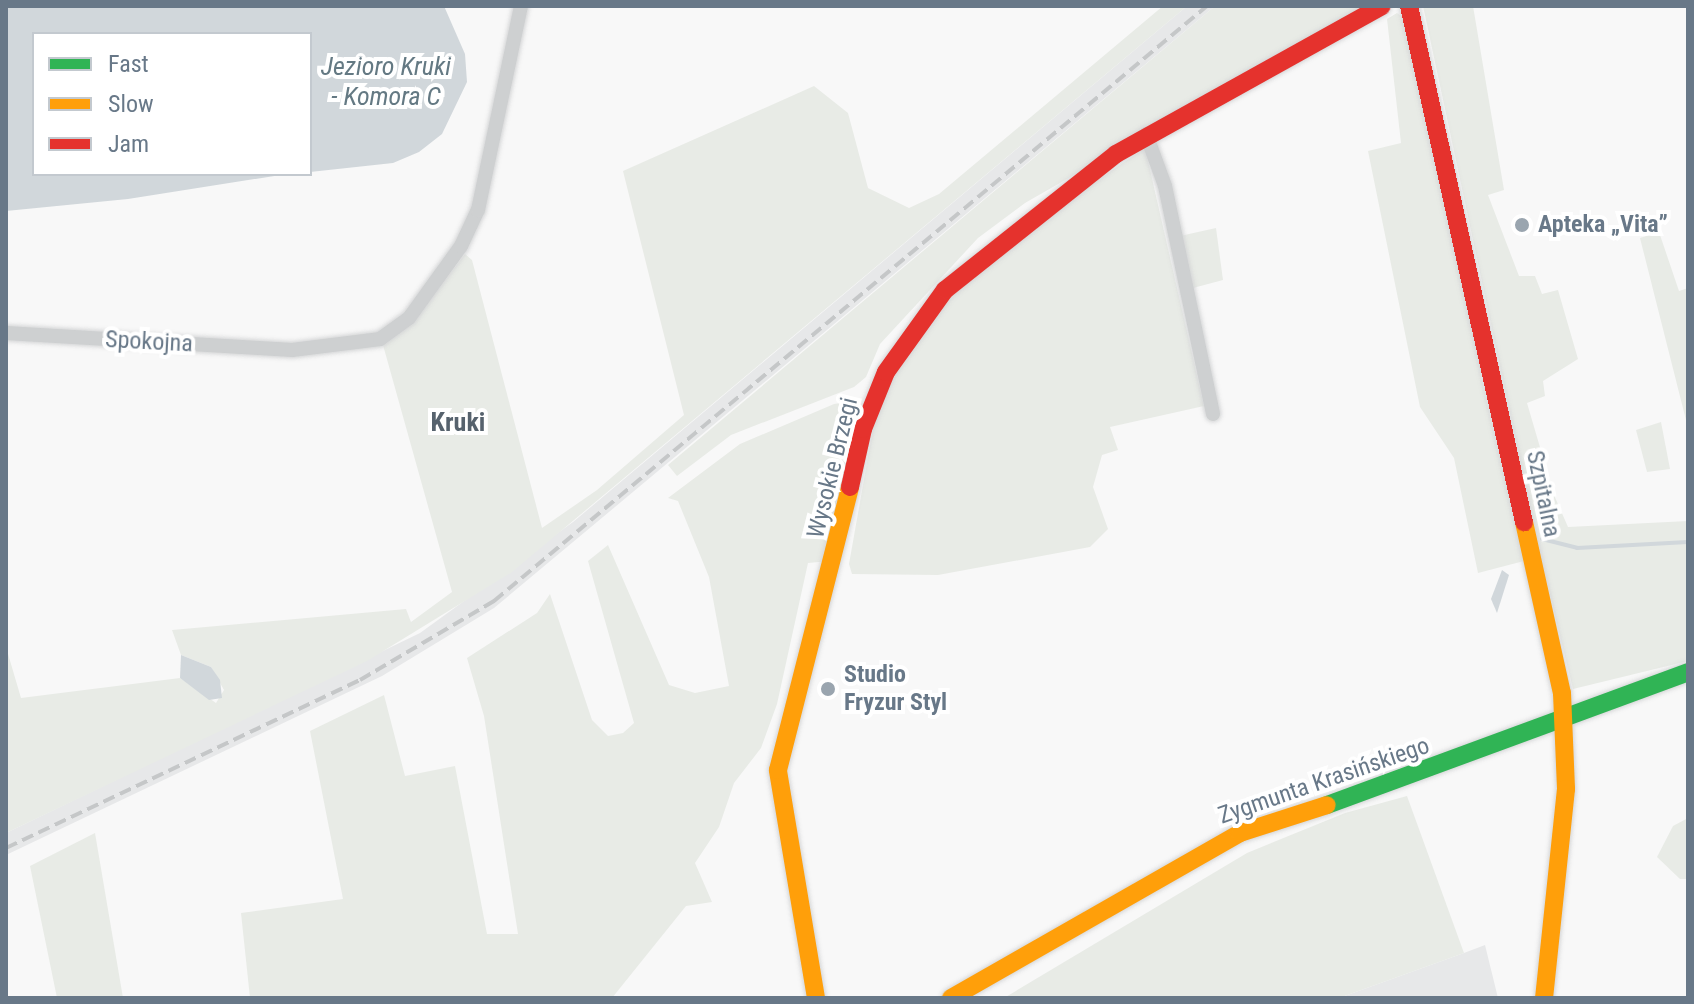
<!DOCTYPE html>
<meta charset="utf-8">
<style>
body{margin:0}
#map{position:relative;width:1694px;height:1004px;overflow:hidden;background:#f8f8f8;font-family:"Roboto Condensed",sans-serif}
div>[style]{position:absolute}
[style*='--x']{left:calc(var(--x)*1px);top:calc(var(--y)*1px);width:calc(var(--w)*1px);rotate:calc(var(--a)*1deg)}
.built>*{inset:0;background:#e7e8e9}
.green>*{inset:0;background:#e8ebe6}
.water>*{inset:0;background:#d1d7db}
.stream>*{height:4px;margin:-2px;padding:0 2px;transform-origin:2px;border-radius:2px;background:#d1d7db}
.roads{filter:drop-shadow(0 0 2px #d5d6d7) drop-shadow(0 0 2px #d5d6d7)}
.street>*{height:14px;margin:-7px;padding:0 7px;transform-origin:7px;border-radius:7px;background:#ced0d1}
.fast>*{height:18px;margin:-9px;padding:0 9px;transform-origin:9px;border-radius:9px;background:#30b455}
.slow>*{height:18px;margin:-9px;padding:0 9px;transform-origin:9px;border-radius:9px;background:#ff9f0a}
.jam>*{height:18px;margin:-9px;padding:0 9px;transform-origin:9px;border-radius:9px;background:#e5322d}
.rail>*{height:4px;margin-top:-2px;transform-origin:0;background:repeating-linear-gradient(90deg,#c5c7c8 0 12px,transparent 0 18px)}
.dots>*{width:22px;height:22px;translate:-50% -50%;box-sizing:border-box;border:4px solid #fff;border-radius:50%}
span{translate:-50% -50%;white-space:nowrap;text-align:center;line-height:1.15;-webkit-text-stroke:8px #fff;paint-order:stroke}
.poi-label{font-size:24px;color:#687888;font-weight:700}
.left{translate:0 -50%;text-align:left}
.street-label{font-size:24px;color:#687888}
.water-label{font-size:26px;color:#647983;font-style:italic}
.neighbourhood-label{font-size:26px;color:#56626d;font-weight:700}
.frame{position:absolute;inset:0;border:8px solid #687888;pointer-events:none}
.legend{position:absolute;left:32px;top:32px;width:280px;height:144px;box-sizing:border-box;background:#fff;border:2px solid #c3c9cf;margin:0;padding:10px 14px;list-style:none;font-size:24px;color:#687888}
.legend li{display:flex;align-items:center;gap:16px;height:40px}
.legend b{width:40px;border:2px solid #c3c9cf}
</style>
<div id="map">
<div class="built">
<i style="clip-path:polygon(1187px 6px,1215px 6px,494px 608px,382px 676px,6px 855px,6px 833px,420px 633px,573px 522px)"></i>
<i style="clip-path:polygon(1485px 945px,1498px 998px,1339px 998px,1464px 953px)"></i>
</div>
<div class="green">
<i style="clip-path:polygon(1163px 6px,1187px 6px,512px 572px,367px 661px,6px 833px,6px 647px,21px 698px,180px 678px,216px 703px,224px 690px,211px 667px,181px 655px,172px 630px,406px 609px,411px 622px,452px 592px,383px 345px,428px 303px,465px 254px,472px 260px,542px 528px,597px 490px,684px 415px,623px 171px,814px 86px,848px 113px,868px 188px,909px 208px,939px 194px)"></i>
<i style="clip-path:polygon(1215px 6px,1369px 6px,1025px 203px,978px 238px,880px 344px,866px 377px,854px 387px,731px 435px,677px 476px,668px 465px)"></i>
<i style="clip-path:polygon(1423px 6px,1473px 6px,1504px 190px,1488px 195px,1519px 276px,1535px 276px,1542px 294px,1558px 290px,1578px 359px,1543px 381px,1545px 396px,1527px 403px,1554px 495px,1568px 527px,1688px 521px,1688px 661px,1573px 689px,1541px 558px)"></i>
<i style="clip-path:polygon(1397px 13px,1403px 17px,1480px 343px,1481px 377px,1524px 561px,1478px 573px,1454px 458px,1420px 407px,1368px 151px,1401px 143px,1387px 19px)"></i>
<i style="clip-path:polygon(1145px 148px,1204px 406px,1110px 427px,1118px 450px,1102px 455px,1093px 487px,1108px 529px,1090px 547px,938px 575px,852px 574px,849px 564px,877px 406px,951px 280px)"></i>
<i style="clip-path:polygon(1216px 228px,1223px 280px,1193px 288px,1180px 236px)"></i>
<i style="clip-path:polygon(1659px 232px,1679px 291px,1688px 288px,1688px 428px,1640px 238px)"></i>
<i style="clip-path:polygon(855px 401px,861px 413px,830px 561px,808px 563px,777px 704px,761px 748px,734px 783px,719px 827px,695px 863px,712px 902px,686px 906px,612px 998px,250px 998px,241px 913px,343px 899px,310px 731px,384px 695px,405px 776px,455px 766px,487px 934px,518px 934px,484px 716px,467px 658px,537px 613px,550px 594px,592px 720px,608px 736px,623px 733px,634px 723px,588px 561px,608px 545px,669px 685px,695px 693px,729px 686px,709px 577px,678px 501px,668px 498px,740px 444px,834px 404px)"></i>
<i style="clip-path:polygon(1661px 422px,1670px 469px,1647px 472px,1636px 430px)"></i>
<i style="clip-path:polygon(1407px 796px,1464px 953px,1339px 998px,1004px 998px,1247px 853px,1345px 813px)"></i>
<i style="clip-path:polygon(1688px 818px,1688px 879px,1680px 879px,1657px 857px,1673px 826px)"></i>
<i style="clip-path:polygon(95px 833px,123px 998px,57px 998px,30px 866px)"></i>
</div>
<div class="water">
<i style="clip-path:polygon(6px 6px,444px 6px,465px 54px,467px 82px,442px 134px,419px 152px,393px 163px,310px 172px,310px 34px,34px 34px,34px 174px,287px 174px,128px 199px,6px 211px)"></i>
<i style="clip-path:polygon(1502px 570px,1509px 575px,1497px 613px,1491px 599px)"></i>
<i style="clip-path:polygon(181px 655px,211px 667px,220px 680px,222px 698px,209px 700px,180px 678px)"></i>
</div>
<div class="stream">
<i style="--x:1542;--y:539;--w:36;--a:14"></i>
<i style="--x:1577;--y:548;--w:111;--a:-3.1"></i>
</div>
<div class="roads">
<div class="street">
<i style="--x:1146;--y:134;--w:55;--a:69.9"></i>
<i style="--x:1165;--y:186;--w:233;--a:78.1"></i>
<i style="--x:6;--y:333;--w:287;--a:3.4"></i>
<i style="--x:292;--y:350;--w:89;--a:-7.1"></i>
<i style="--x:380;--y:339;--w:36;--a:-36"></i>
<i style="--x:409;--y:318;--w:89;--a:-54.2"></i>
<i style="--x:461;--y:246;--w:40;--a:-65"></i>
<i style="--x:478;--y:210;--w:208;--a:-78.1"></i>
</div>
<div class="fast">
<i style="--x:1327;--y:805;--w:385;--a:-20.2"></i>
</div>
<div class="slow">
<i style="--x:1524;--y:522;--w:175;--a:77.5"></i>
<i style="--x:1562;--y:693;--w:96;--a:87.6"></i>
<i style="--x:1566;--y:789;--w:210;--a:96"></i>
<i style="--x:816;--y:998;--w:231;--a:-99.5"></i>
<i style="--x:778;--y:770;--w:292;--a:-75.7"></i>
<i style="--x:951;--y:998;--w:333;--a:-29.7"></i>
<i style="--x:1240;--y:833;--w:91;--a:-17.8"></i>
</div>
<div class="jam">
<i style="--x:1409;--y:6;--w:529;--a:77.44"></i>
<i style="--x:850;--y:487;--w:59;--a:-77.4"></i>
<i style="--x:863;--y:429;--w:61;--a:-68"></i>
<i style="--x:886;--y:372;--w:101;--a:-54.3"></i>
<i style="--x:945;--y:290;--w:218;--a:-38.5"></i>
<i style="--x:1116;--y:154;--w:304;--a:-29.1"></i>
</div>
</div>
<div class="rail">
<i style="--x:6;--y:848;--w:392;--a:-25.4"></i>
<i style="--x:360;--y:680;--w:156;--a:-30.5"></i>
<i style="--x:494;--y:601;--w:929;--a:-39.85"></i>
</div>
<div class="dots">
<i style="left:1522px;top:225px;background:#9aa5af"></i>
<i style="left:828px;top:689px;background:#9aa5af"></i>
</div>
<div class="poi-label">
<span class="left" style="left:1538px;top:225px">Apteka „Vita”</span>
<span class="left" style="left:844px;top:689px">Studio<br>Fryzur Styl</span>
</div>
<div class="street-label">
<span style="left:149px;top:342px;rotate:3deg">Spokojna</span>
<span style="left:833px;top:468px;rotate:-76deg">Wysokie Brzegi</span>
<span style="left:1543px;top:494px;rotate:78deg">Szpitalna</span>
<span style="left:1324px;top:781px;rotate:-19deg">Zygmunta Krasińskiego</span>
</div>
<div class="water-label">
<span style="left:386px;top:82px">Jezioro Kruki<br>- Komora C</span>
</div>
<div class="neighbourhood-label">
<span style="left:458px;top:423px">Kruki</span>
</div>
<div class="frame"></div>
<ul class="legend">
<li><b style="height:10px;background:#30b455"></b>Fast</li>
<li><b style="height:10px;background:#ff9f0a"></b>Slow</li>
<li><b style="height:10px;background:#e5322d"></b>Jam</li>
</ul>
</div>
